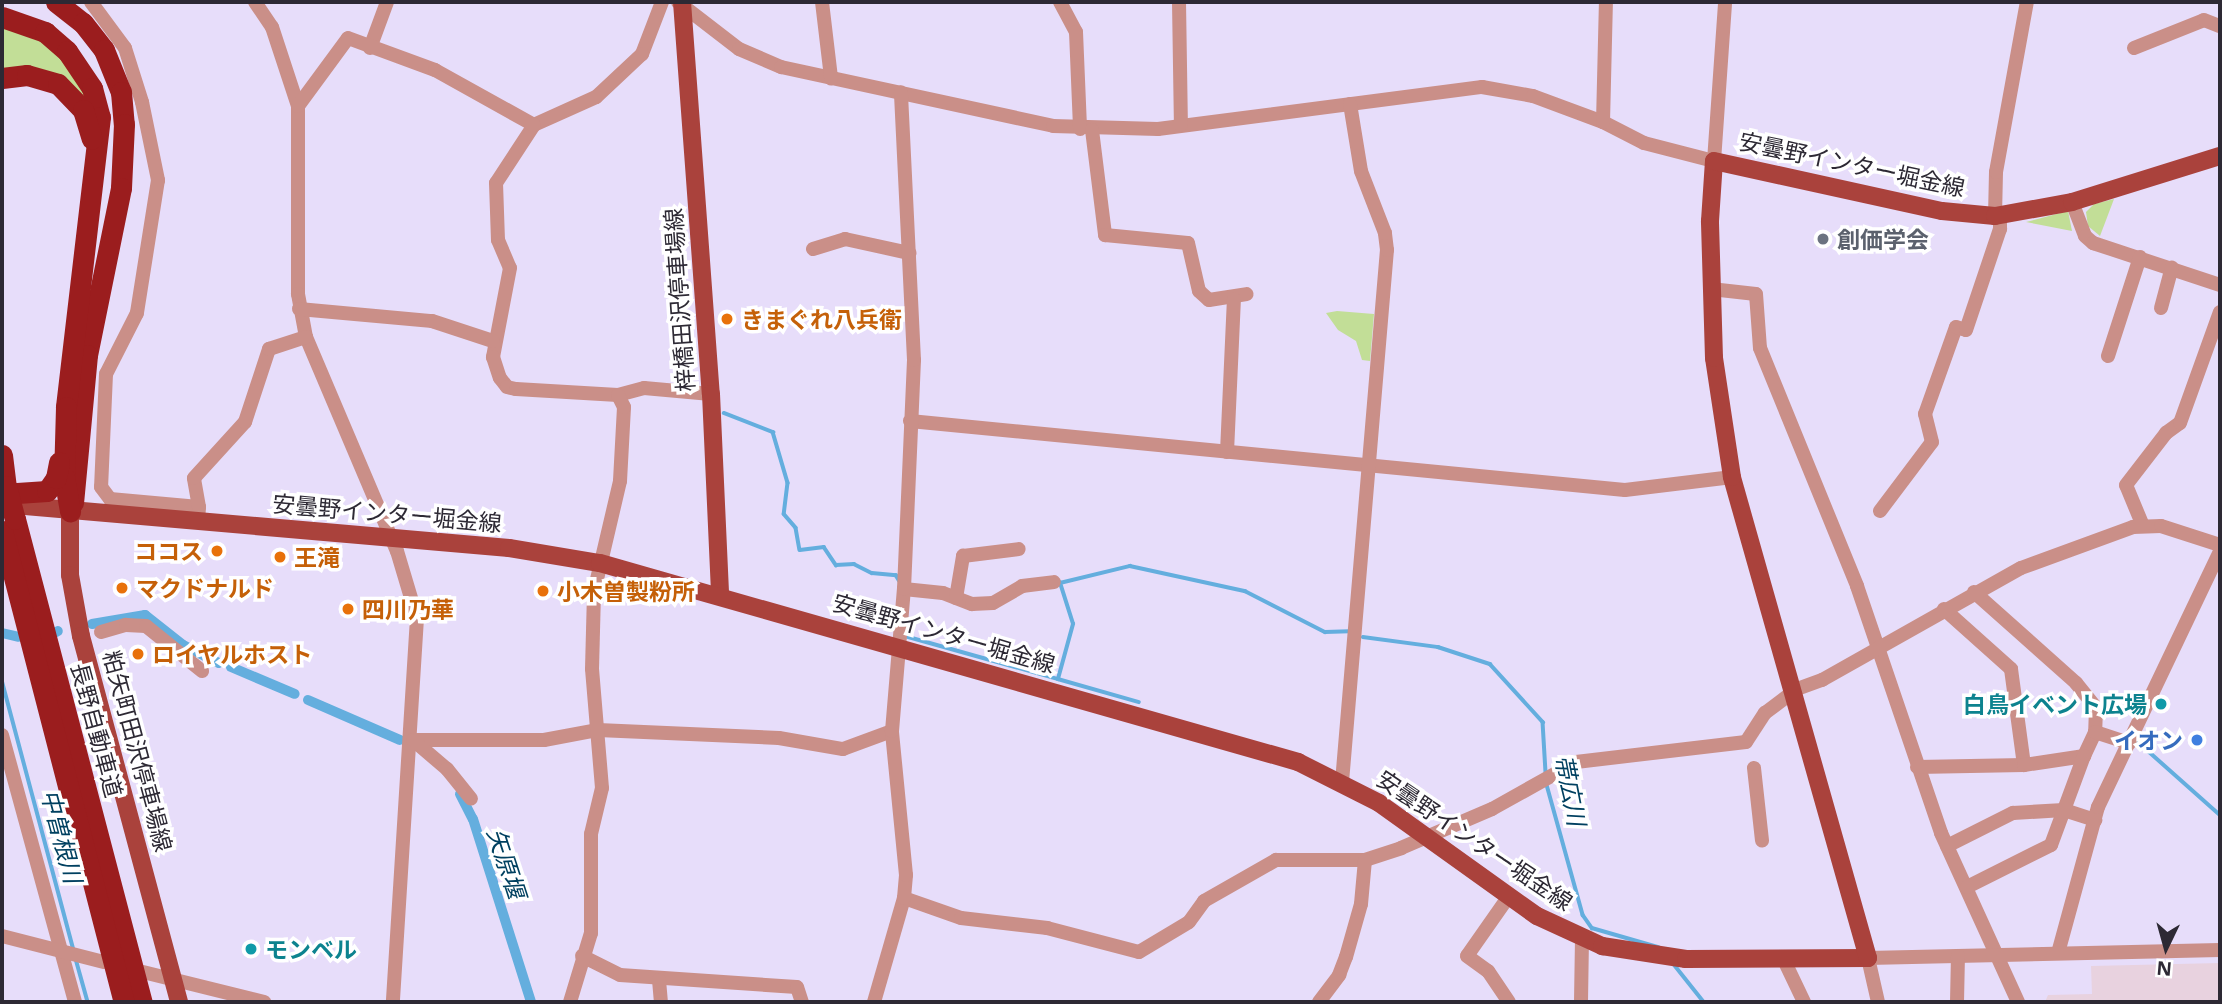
<!DOCTYPE html>
<meta charset="utf-8">
<style>
body{margin:0}
#map{position:relative;width:2222px;height:1004px;overflow:hidden;background:#e7ddfa;font-family:"Noto Sans","Noto Sans JP",sans-serif}
div>[style]{position:absolute}
[style*='--x']{left:calc(var(--x)*1px);top:calc(var(--y)*1px);width:calc(var(--w)*1px);rotate:calc(var(--a)*1deg)}
.medical>*{inset:0;background:#e8d2df}
.green>*{inset:0;background:#c2de97}
.stream>*{height:3.5px;margin:-1.75px;padding:0 1.75px;transform-origin:1.75px;border-radius:1.75px;background:#64aede}
.canal>*{height:10px;margin:-5px;padding:0 5px;transform-origin:5px;border-radius:5px;background:#64aede}
.minor>*{height:14px;margin:-7px;padding:0 7px;transform-origin:7px;border-radius:7px;background:#ca8f88}
.major>*{height:18px;margin:-9px;padding:0 9px;transform-origin:9px;border-radius:9px;background:#aa423c}
.highway>*{height:21px;margin:-10.5px;padding:0 10.5px;transform-origin:10.5px;border-radius:10.5px;background:#9b1d1e}
.highway-bridge>*{height:21px;margin:-10.5px;padding:0 10.5px;transform-origin:10.5px;border-radius:10.5px;background:#9b1d1e}
.dots>*{width:19px;height:19px;translate:-50% -50%;box-sizing:border-box;border:4px solid #fff;border-radius:50%}
span{translate:-50% -50%;white-space:nowrap;text-align:center;line-height:1.15;-webkit-text-stroke:7px #fff;paint-order:stroke}
.street-label{font-size:23px;color:#2d2934}
.worship-label{font-size:23px;color:#5b616d;font-weight:700}
.left{translate:0 -50%;text-align:left}
.food-label{font-size:23px;color:#c56008;font-weight:700}
.right{translate:-100% -50%;text-align:right}
.culture-label{font-size:23px;color:#0d838f;font-weight:700}
.shop-label{font-size:23px;color:#366cbe;font-weight:700}
.water-label{font-size:24px;color:#004060;font-style:italic}
.frame{position:absolute;inset:0;border:4px solid #2d2934;pointer-events:none}
.north{position:absolute;left:2131px;top:913px;width:70px;height:70px;-webkit-text-stroke:5px #fff;paint-order:stroke;rotate:185deg;font-size:19px;font-weight:700;line-height:28px;text-align:center;color:#2d2934}
.north::after{content:'';display:block;margin:auto;width:24px;height:32px;background:#2d2934;clip-path:polygon(50% 0,100% 100%,50% 72%,0 100%)}
</style>
<div id="map">
<div class="medical">
<i style="clip-path:polygon(2220px 963px,2220px 1002px,2045px 1002px,2048px 995px,2092px 994px,2091px 966px)"></i>
</div>
<div class="green">
<i style="clip-path:polygon(2px 24px,19px 26px,58px 51px,90px 95px,83px 98px,2px 73px)"></i>
<i style="clip-path:polygon(2114px 199px,2100px 236px,2088px 226px,2086px 212px,2094px 204px)"></i>
<i style="clip-path:polygon(2068px 211px,2072px 231px,2026px 222px)"></i>
<i style="clip-path:polygon(1337px 311px,1374px 314px,1370px 361px,1362px 360px,1356px 341px,1338px 330px,1326px 313px)"></i>
</div>
<div class="stream">
<i style="--x:724;--y:413;--w:53;--a:21.2"></i>
<i style="--x:773;--y:432;--w:53;--a:73.6"></i>
<i style="--x:788;--y:483;--w:31;--a:97"></i>
<i style="--x:784;--y:514;--w:18;--a:49"></i>
<i style="--x:796;--y:528;--w:22;--a:80"></i>
<i style="--x:800;--y:550;--w:24;--a:-7"></i>
<i style="--x:824;--y:547;--w:22;--a:56"></i>
<i style="--x:836;--y:565;--w:18;--a:-3"></i>
<i style="--x:854;--y:564;--w:20;--a:27"></i>
<i style="--x:872;--y:573;--w:24;--a:5"></i>
<i style="--x:896;--y:575;--w:6;--a:59"></i>
<i style="--x:905;--y:636;--w:159;--a:15.7"></i>
<i style="--x:1058;--y:679;--w:57;--a:-74.7"></i>
<i style="--x:1073;--y:624;--w:43;--a:-107.6"></i>
<i style="--x:1060;--y:583;--w:72;--a:-13.7"></i>
<i style="--x:1130;--y:566;--w:118;--a:12.3"></i>
<i style="--x:1245;--y:591;--w:90;--a:27.1"></i>
<i style="--x:1325;--y:632;--w:24;--a:-2"></i>
<i style="--x:1363;--y:637;--w:76;--a:7.6"></i>
<i style="--x:1438;--y:647;--w:55;--a:18.1"></i>
<i style="--x:1490;--y:664;--w:79;--a:47.6"></i>
<i style="--x:1543;--y:722;--w:51;--a:86.6"></i>
<i style="--x:1058;--y:679;--w:84;--a:15.9"></i>
<i style="--x:2;--y:680;--w:280;--a:75.1"></i>
<i style="--x:2137;--y:741;--w:111;--a:41.7"></i>
<i style="--x:1547;--y:785;--w:135;--a:74.5"></i>
<i style="--x:1583;--y:915;--w:16;--a:55"></i>
<i style="--x:1592;--y:928;--w:69;--a:16.1"></i>
<i style="--x:76;--y:959;--w:45;--a:74.4"></i>
<i style="--x:1673;--y:963;--w:50;--a:51.5"></i>
</div>
<div class="canal">
<i style="--x:92;--y:624;--w:54;--a:-9.6"></i>
<i style="--x:145;--y:615;--w:48;--a:38.3"></i>
<i style="--x:183;--y:645;--w:40;--a:26.6"></i>
<i style="--x:56;--y:632;--w:2;--a:-27"></i>
<i style="--x:2;--y:633;--w:17;--a:13"></i>
<i style="--x:231;--y:667;--w:69;--a:22.9"></i>
<i style="--x:308;--y:700;--w:100;--a:23.5"></i>
<i style="--x:460;--y:794;--w:28;--a:63"></i>
<i style="--x:473;--y:819;--w:192;--a:72.4"></i>
</div>
<div class="minor">
<i style="--x:91;--y:2;--w:57;--a:53.5"></i>
<i style="--x:125;--y:48;--w:57;--a:72.5"></i>
<i style="--x:142;--y:102;--w:80;--a:78.4"></i>
<i style="--x:158;--y:180;--w:135;--a:99"></i>
<i style="--x:137;--y:313;--w:68;--a:116.9"></i>
<i style="--x:106;--y:374;--w:113;--a:92.5"></i>
<i style="--x:101;--y:487;--w:15;--a:53"></i>
<i style="--x:110;--y:499;--w:89;--a:5.1"></i>
<i style="--x:199;--y:507;--w:15;--a:94"></i>
<i style="--x:255;--y:2;--w:30;--a:56"></i>
<i style="--x:272;--y:27;--w:83;--a:71.8"></i>
<i style="--x:298;--y:106;--w:188;--a:90"></i>
<i style="--x:298;--y:294;--w:44;--a:79.5"></i>
<i style="--x:306;--y:337;--w:233;--a:67"></i>
<i style="--x:397;--y:551;--w:70;--a:73.4"></i>
<i style="--x:417;--y:618;--w:385;--a:93.6"></i>
<i style="--x:662;--y:2;--w:56;--a:111"></i>
<i style="--x:642;--y:54;--w:63;--a:136.9"></i>
<i style="--x:596;--y:97;--w:68;--a:155.7"></i>
<i style="--x:534;--y:125;--w:69;--a:123.2"></i>
<i style="--x:496;--y:183;--w:57;--a:88"></i>
<i style="--x:498;--y:240;--w:30;--a:67"></i>
<i style="--x:510;--y:268;--w:91;--a:100.8"></i>
<i style="--x:493;--y:357;--w:22;--a:72"></i>
<i style="--x:500;--y:378;--w:11;--a:52"></i>
<i style="--x:507;--y:387;--w:9;--a:13"></i>
<i style="--x:516;--y:389;--w:102;--a:3.4"></i>
<i style="--x:618;--y:395;--w:27;--a:-15"></i>
<i style="--x:644;--y:388;--w:67;--a:5.1"></i>
<i style="--x:678;--y:2;--w:77;--a:37.6"></i>
<i style="--x:739;--y:49;--w:46;--a:23.2"></i>
<i style="--x:781;--y:67;--w:278;--a:12.2"></i>
<i style="--x:1053;--y:126;--w:105;--a:1.6"></i>
<i style="--x:1158;--y:129;--w:327;--a:-7.4"></i>
<i style="--x:1482;--y:87;--w:52;--a:10"></i>
<i style="--x:1533;--y:96;--w:75;--a:20.4"></i>
<i style="--x:1603;--y:122;--w:46;--a:27.1"></i>
<i style="--x:1644;--y:143;--w:72;--a:14.4"></i>
<i style="--x:1714;--y:161;--w:159;--a:-86"></i>
<i style="--x:822;--y:2;--w:77;--a:83.2"></i>
<i style="--x:1060;--y:2;--w:34;--a:62"></i>
<i style="--x:1076;--y:32;--w:97;--a:87.6"></i>
<i style="--x:1179;--y:2;--w:123;--a:89.1"></i>
<i style="--x:370;--y:48;--w:49;--a:-69.7"></i>
<i style="--x:2134;--y:48;--w:75;--a:-21.8"></i>
<i style="--x:2204;--y:20;--w:17;--a:21"></i>
<i style="--x:298;--y:106;--w:84;--a:-53.7"></i>
<i style="--x:348;--y:38;--w:93;--a:20.2"></i>
<i style="--x:435;--y:70;--w:113;--a:29.1"></i>
<i style="--x:1603;--y:122;--w:120;--a:-88.6"></i>
<i style="--x:1092;--y:130;--w:106;--a:82.9"></i>
<i style="--x:1105;--y:235;--w:83;--a:5.5"></i>
<i style="--x:1188;--y:243;--w:49;--a:77.1"></i>
<i style="--x:1199;--y:291;--w:13;--a:42"></i>
<i style="--x:1209;--y:300;--w:38;--a:-9"></i>
<i style="--x:2072;--y:202;--w:36;--a:69"></i>
<i style="--x:2085;--y:236;--w:11;--a:41"></i>
<i style="--x:2093;--y:243;--w:134;--a:18.3"></i>
<i style="--x:1995;--y:216;--w:44;--a:-88.7"></i>
<i style="--x:1996;--y:172;--w:173;--a:-79.7"></i>
<i style="--x:813;--y:249;--w:34;--a:-17"></i>
<i style="--x:845;--y:239;--w:66;--a:12.3"></i>
<i style="--x:1711;--y:289;--w:45;--a:6.3"></i>
<i style="--x:1756;--y:294;--w:54;--a:85.8"></i>
<i style="--x:1760;--y:348;--w:257;--a:67.8"></i>
<i style="--x:1857;--y:586;--w:261;--a:71.2"></i>
<i style="--x:1941;--y:833;--w:186;--a:65.5"></i>
<i style="--x:2161;--y:308;--w:42;--a:-75"></i>
<i style="--x:299;--y:309;--w:134;--a:5.2"></i>
<i style="--x:432;--y:321;--w:64;--a:18.2"></i>
<i style="--x:2108;--y:356;--w:104;--a:-72.1"></i>
<i style="--x:910;--y:421;--w:718;--a:5.51"></i>
<i style="--x:1625;--y:490;--w:108;--a:-6.9"></i>
<i style="--x:1227;--y:452;--w:153;--a:-87.4"></i>
<i style="--x:199;--y:507;--w:29;--a:-100"></i>
<i style="--x:194;--y:478;--w:76;--a:-47.7"></i>
<i style="--x:245;--y:422;--w:77;--a:-71.8"></i>
<i style="--x:269;--y:349;--w:39;--a:-18"></i>
<i style="--x:1880;--y:511;--w:86;--a:-53"></i>
<i style="--x:1932;--y:442;--w:29;--a:-104"></i>
<i style="--x:1925;--y:414;--w:92;--a:-70.4"></i>
<i style="--x:1956;--y:327;--w:10;--a:17"></i>
<i style="--x:1966;--y:330;--w:107;--a:-71.4"></i>
<i style="--x:2000;--y:229;--w:14;--a:-90"></i>
<i style="--x:2143;--y:526;--w:44;--a:-112.5"></i>
<i style="--x:2126;--y:485;--w:66;--a:-52.4"></i>
<i style="--x:2166;--y:433;--w:17;--a:-36"></i>
<i style="--x:2180;--y:423;--w:118;--a:-70.2"></i>
<i style="--x:904;--y:589;--w:39;--a:6"></i>
<i style="--x:943;--y:593;--w:31;--a:21"></i>
<i style="--x:972;--y:604;--w:21;--a:-3"></i>
<i style="--x:993;--y:603;--w:34;--a:-30"></i>
<i style="--x:1022;--y:586;--w:32;--a:-7"></i>
<i style="--x:1974;--y:592;--w:137;--a:41.7"></i>
<i style="--x:2076;--y:683;--w:32;--a:51"></i>
<i style="--x:2096;--y:708;--w:24;--a:92"></i>
<i style="--x:956;--y:598;--w:43;--a:-80.5"></i>
<i style="--x:963;--y:556;--w:56;--a:-7.1"></i>
<i style="--x:1944;--y:609;--w:90;--a:41.8"></i>
<i style="--x:2011;--y:669;--w:97;--a:82.3"></i>
<i style="--x:101;--y:632;--w:26;--a:-16"></i>
<i style="--x:126;--y:625;--w:20;--a:3"></i>
<i style="--x:146;--y:626;--w:72;--a:38.8"></i>
<i style="--x:2;--y:735;--w:277;--a:74.7"></i>
<i style="--x:413;--y:740;--w:131;--a:0"></i>
<i style="--x:544;--y:740;--w:55;--a:-10.5"></i>
<i style="--x:598;--y:730;--w:181;--a:2.5"></i>
<i style="--x:779;--y:738;--w:65;--a:9.8"></i>
<i style="--x:843;--y:749;--w:52;--a:-20.2"></i>
<i style="--x:413;--y:740;--w:45;--a:40.5"></i>
<i style="--x:447;--y:769;--w:38;--a:51"></i>
<i style="--x:1917;--y:767;--w:107;--a:-1.1"></i>
<i style="--x:2024;--y:765;--w:61;--a:-8.5"></i>
<i style="--x:2084;--y:756;--w:26;--a:-65"></i>
<i style="--x:2095;--y:732;--w:36;--a:18"></i>
<i style="--x:1754;--y:768;--w:73;--a:83.7"></i>
<i style="--x:1342;--y:782;--w:534;--a:-85.17"></i>
<i style="--x:1387;--y:250;--w:17;--a:-97"></i>
<i style="--x:1385;--y:233;--w:66;--a:-111.2"></i>
<i style="--x:1361;--y:171;--w:68;--a:-99.3"></i>
<i style="--x:1947;--y:846;--w:74;--a:-26.6"></i>
<i style="--x:2013;--y:813;--w:51;--a:-3.4"></i>
<i style="--x:2064;--y:810;--w:33;--a:18"></i>
<i style="--x:1967;--y:887;--w:94;--a:-26.6"></i>
<i style="--x:2051;--y:845;--w:95;--a:-69.7"></i>
<i style="--x:1509;--y:896;--w:73;--a:125"></i>
<i style="--x:1467;--y:956;--w:26;--a:36"></i>
<i style="--x:1488;--y:971;--w:37;--a:56"></i>
<i style="--x:904;--y:898;--w:60;--a:19.3"></i>
<i style="--x:961;--y:918;--w:87;--a:6.6"></i>
<i style="--x:1047;--y:928;--w:95;--a:14.6"></i>
<i style="--x:1139;--y:952;--w:58;--a:-31"></i>
<i style="--x:1189;--y:922;--w:26;--a:-54"></i>
<i style="--x:1204;--y:901;--w:83;--a:-29.7"></i>
<i style="--x:1276;--y:860;--w:89;--a:0"></i>
<i style="--x:1365;--y:860;--w:38;--a:-18"></i>
<i style="--x:1401;--y:848;--w:99;--a:-23.2"></i>
<i style="--x:1492;--y:809;--w:96;--a:-29.2"></i>
<i style="--x:1576;--y:762;--w:171;--a:-6.7"></i>
<i style="--x:1746;--y:742;--w:35;--a:-57"></i>
<i style="--x:1765;--y:713;--w:40;--a:-37"></i>
<i style="--x:1797;--y:689;--w:27;--a:-20"></i>
<i style="--x:1822;--y:680;--w:228;--a:-29.4"></i>
<i style="--x:2021;--y:568;--w:119;--a:-20.1"></i>
<i style="--x:2133;--y:527;--w:28;--a:-2"></i>
<i style="--x:2161;--y:526;--w:62;--a:17.9"></i>
<i style="--x:2;--y:936;--w:105;--a:14.3"></i>
<i style="--x:2058;--y:953;--w:151;--a:-74.7"></i>
<i style="--x:2098;--y:807;--w:284;--a:-64.5"></i>
<i style="--x:582;--y:956;--w:42;--a:26.6"></i>
<i style="--x:620;--y:975;--w:177;--a:3.9"></i>
<i style="--x:797;--y:987;--w:16;--a:72"></i>
<i style="--x:1784;--y:960;--w:47;--a:64.5"></i>
<i style="--x:143;--y:972;--w:125;--a:13.9"></i>
<i style="--x:659;--y:980;--w:22;--a:85"></i>
<i style="--x:570;--y:1002;--w:72;--a:-73.1"></i>
<i style="--x:591;--y:933;--w:99;--a:-90"></i>
<i style="--x:591;--y:834;--w:47;--a:-76.6"></i>
<i style="--x:602;--y:788;--w:119;--a:-94.8"></i>
<i style="--x:592;--y:669;--w:77;--a:-88.5"></i>
<i style="--x:594;--y:592;--w:114;--a:-76.8"></i>
<i style="--x:620;--y:481;--w:74;--a:-86.9"></i>
<i style="--x:624;--y:407;--w:13;--a:-117"></i>
<i style="--x:874;--y:1002;--w:108;--a:-73.9"></i>
<i style="--x:904;--y:898;--w:23;--a:-85"></i>
<i style="--x:906;--y:875;--w:145;--a:-95.6"></i>
<i style="--x:892;--y:731;--w:143;--a:-85.2"></i>
<i style="--x:904;--y:589;--w:229;--a:-87.5"></i>
<i style="--x:914;--y:360;--w:268;--a:-92.8"></i>
<i style="--x:1319;--y:1002;--w:34;--a:-53"></i>
<i style="--x:1339;--y:975;--w:19;--a:-69"></i>
<i style="--x:1346;--y:957;--w:55;--a:-74.2"></i>
<i style="--x:1361;--y:904;--w:44;--a:-84.8"></i>
<i style="--x:1581;--y:1002;--w:63;--a:-89.1"></i>
<i style="--x:1878;--y:1002;--w:45;--a:-102.8"></i>
<i style="--x:1868;--y:958;--w:352;--a:-1.3"></i>
<i style="--x:1957;--y:1002;--w:46;--a:-88.8"></i>
</div>
<div class="major">
<i style="--x:682;--y:2;--w:393;--a:85.8"></i>
<i style="--x:711;--y:394;--w:201;--a:87.4"></i>
<i style="--x:2;--y:504;--w:509;--a:4.96"></i>
<i style="--x:509;--y:548;--w:92;--a:9.4"></i>
<i style="--x:600;--y:563;--w:726;--a:15.91"></i>
<i style="--x:1298;--y:762;--w:91;--a:26.8"></i>
<i style="--x:1379;--y:803;--w:194;--a:35.6"></i>
<i style="--x:1537;--y:916;--w:72;--a:24.8"></i>
<i style="--x:1602;--y:946;--w:85;--a:8.8"></i>
<i style="--x:1686;--y:959;--w:182;--a:-0.3"></i>
<i style="--x:1868;--y:958;--w:500;--a:-105.8"></i>
<i style="--x:1732;--y:477;--w:120;--a:-98.6"></i>
<i style="--x:1714;--y:358;--w:137;--a:-91.7"></i>
<i style="--x:1710;--y:221;--w:60;--a:-86.2"></i>
<i style="--x:1714;--y:161;--w:233;--a:12.4"></i>
<i style="--x:1942;--y:211;--w:53;--a:5.4"></i>
<i style="--x:1995;--y:216;--w:78;--a:-10.3"></i>
<i style="--x:2072;--y:202;--w:155;--a:-17.3"></i>
<i style="--x:70;--y:511;--w:64;--a:90"></i>
<i style="--x:70;--y:575;--w:62;--a:79.8"></i>
<i style="--x:81;--y:636;--w:379;--a:75"></i>
</div>
<div class="highway">
<i style="--x:56;--y:2;--w:34;--a:38"></i>
<i style="--x:83;--y:23;--w:34;--a:52"></i>
<i style="--x:104;--y:50;--w:45;--a:68"></i>
<i style="--x:121;--y:92;--w:32;--a:85"></i>
<i style="--x:124;--y:124;--w:64;--a:92.7"></i>
<i style="--x:121;--y:188;--w:170;--a:101.5"></i>
<i style="--x:87;--y:355;--w:148;--a:95.4"></i>
<i style="--x:2;--y:17;--w:46;--a:19.2"></i>
<i style="--x:45;--y:32;--w:29;--a:41"></i>
<i style="--x:67;--y:51;--w:45;--a:56"></i>
<i style="--x:92;--y:88;--w:30;--a:75"></i>
<i style="--x:100;--y:117;--w:292;--a:96.7"></i>
<i style="--x:66;--y:407;--w:70;--a:91.6"></i>
<i style="--x:64;--y:477;--w:35;--a:80"></i>
<i style="--x:2;--y:78;--w:25;--a:-7"></i>
<i style="--x:27;--y:75;--w:32;--a:16"></i>
<i style="--x:58;--y:84;--w:36;--a:46"></i>
<i style="--x:83;--y:110;--w:30;--a:73"></i>
<i style="--x:2;--y:455;--w:31;--a:83"></i>
<i style="--x:2;--y:494;--w:45;--a:-3.8"></i>
<i style="--x:47;--y:491;--w:16;--a:-55"></i>
<i style="--x:56;--y:478;--w:16;--a:-79"></i>
<i style="--x:15;--y:519;--w:499;--a:75.3"></i>
<i style="--x:2;--y:531;--w:487;--a:75.5"></i>
</div>
<div class="highway-bridge">
<i style="--x:6;--y:486;--w:34;--a:75"></i>
</div>
<div class="dots">
<i style="left:1823px;top:239px;background:#6b7280"></i>
<i style="left:727px;top:319px;background:#e8710a"></i>
<i style="left:217px;top:551px;background:#e8710a"></i>
<i style="left:280px;top:557px;background:#e8710a"></i>
<i style="left:122px;top:588px;background:#e8710a"></i>
<i style="left:543px;top:591px;background:#e8710a"></i>
<i style="left:348px;top:609px;background:#e8710a"></i>
<i style="left:138px;top:654px;background:#e8710a"></i>
<i style="left:2161px;top:704px;background:#0f9aa8"></i>
<i style="left:2197px;top:740px;background:#3f7fe0"></i>
<i style="left:251px;top:949px;background:#0f9aa8"></i>
</div>
<div class="street-label">
<span style="left:1852px;top:164px;rotate:12deg">安曇野インター堀金線</span>
<span style="left:679px;top:300px;rotate:-94deg">梓橋田沢停車場線</span>
<span style="left:387px;top:513px;rotate:5deg">安曇野インター堀金線</span>
<span style="left:944px;top:633px;rotate:16deg">安曇野インター堀金線</span>
<span style="left:97px;top:730px;rotate:75deg">長野自動車道</span>
<span style="left:138px;top:751px;rotate:75deg">粕矢町田沢停車場線</span>
<span style="left:1475px;top:840px;rotate:34deg">安曇野インター堀金線</span>
</div>
<div class="worship-label">
<span class="left" style="left:1837px;top:239px">創価学会</span>
</div>
<div class="food-label">
<span class="left" style="left:741px;top:319px">きまぐれ八兵衛</span>
<span class="right" style="left:203px;top:551px">ココス</span>
<span class="left" style="left:294px;top:557px">王滝</span>
<span class="left" style="left:136px;top:588px">マクドナルド</span>
<span class="left" style="left:557px;top:591px">小木曽製粉所</span>
<span class="left" style="left:362px;top:609px">四川乃華</span>
<span class="left" style="left:152px;top:654px">ロイヤルホスト</span>
</div>
<div class="culture-label">
<span class="right" style="left:2147px;top:704px">白鳥イベント広場</span>
<span class="left" style="left:265px;top:949px">モンベル</span>
</div>
<div class="shop-label">
<span class="right" style="left:2183px;top:740px">イオン</span>
</div>
<div class="water-label">
<span style="left:1571px;top:790px;rotate:79deg">帯広川</span>
<span style="left:62px;top:836px;rotate:75deg">中曽根川</span>
<span style="left:507px;top:863px;rotate:72deg">矢原堰</span>
</div>
<div class="frame"></div>
<div class="north">N</div>
</div>
